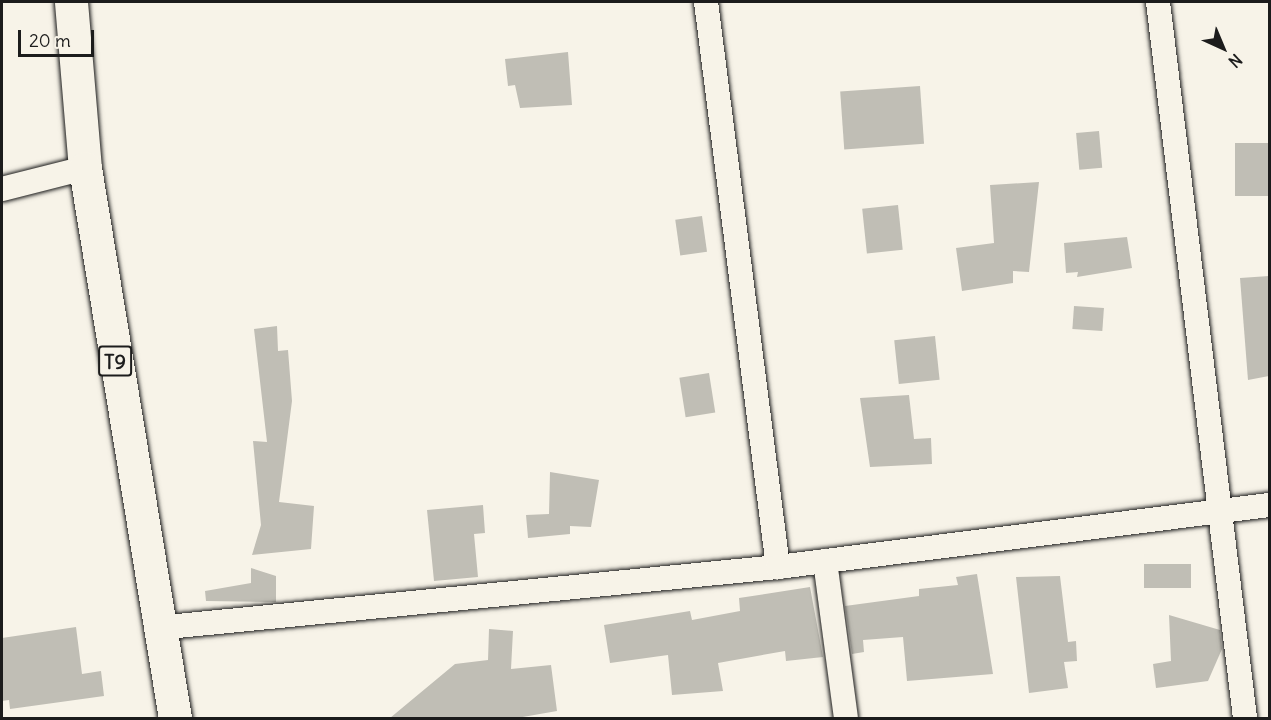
<!DOCTYPE html>
<style>
body{margin:0}
#map{position:relative;width:1271px;height:720px;overflow:hidden;background:#f7f3e8;font-family:Delius,sans-serif}
div>[style]{position:absolute}
[style*='--x']{left:calc(var(--x)*1px);top:calc(var(--y)*1px);width:calc(var(--w)*1px);rotate:calc(var(--a)*1deg)}
.building>*{inset:0;background:#c0beb5;transform-origin:0 0}
.roads{filter:drop-shadow(0 0 2px #1c1c1c) drop-shadow(0 0 2px #1c1c1c)}
.street>*{height:24px;margin:-12px;padding:0 12px;transform-origin:12px;border-radius:12px;background:#f7f3e8}
.highway>*{height:33px;margin:-16.5px;padding:0 16.5px;transform-origin:16.5px;border-radius:16.5px;background:#f7f3e8}
span{translate:-50% -50%;white-space:nowrap;text-align:center;line-height:1.15;-webkit-text-stroke:4.5px #f7f3e8;paint-order:stroke}
.shield-label span{padding:2px 4px;background:#f7f3e8;border:2px solid;border-radius:4px;-webkit-text-stroke-width:0}
.shield-label{font-size:20px;color:#1c1c1c;font-weight:700}
.frame{position:absolute;inset:0;border:3px solid #1c1c1c;pointer-events:none}
.north{position:absolute;left:1193px;top:18px;width:60px;height:60px;-webkit-text-stroke:4px #f7f3e8;paint-order:stroke;rotate:136deg;font-size:16px;font-weight:700;line-height:24px;text-align:center;color:#1c1c1c}
.north::after{content:'';display:block;margin:auto;width:21px;height:27px;background:#1c1c1c;clip-path:polygon(50% 0,100% 100%,50% 72%,0 100%)}
.scale{position:absolute;left:18px;top:30px;width:76px;height:27px;box-sizing:border-box;border:3px solid #1c1c1c;border-top:0;padding-left:8px;font-size:18px;line-height:21px;white-space:nowrap;color:#1c1c1c;-webkit-text-stroke:4px #f7f3e8;paint-order:stroke}
</style>
<div id="map">
<div class="building">
<i style="clip-path:polygon(568px 52px,572px 105px,520px 108px,515px 85px,508px 86px,505px 59px)"></i>
<i style="left:920px;top:86px;width:58px;height:80px;rotate:86deg"></i>
<i style="left:1099px;top:131px;width:37px;height:23px;rotate:85deg"></i>
<i style="left:1269px;top:143px;width:53px;height:34px;rotate:90deg"></i>
<i style="clip-path:polygon(1039px 182px,1029px 272px,1013px 271px,1013px 283px,962px 291px,956px 248px,994px 243px,990px 185px)"></i>
<i style="left:898px;top:205px;width:45px;height:36px;rotate:84deg"></i>
<i style="left:702px;top:216px;width:36px;height:27px;rotate:82deg"></i>
<i style="clip-path:polygon(1127px 237px,1132px 268px,1077px 277px,1078px 272px,1066px 273px,1064px 243px)"></i>
<i style="clip-path:polygon(1269px 276px,1269px 376px,1248px 380px,1240px 278px)"></i>
<i style="left:1074px;top:306px;width:30px;height:23px;rotate:4deg"></i>
<i style="clip-path:polygon(277px 326px,278px 351px,288px 350px,292px 401px,279px 502px,314px 506px,311px 549px,252px 555px,261px 525px,253px 441px,267px 442px,254px 329px)"></i>
<i style="left:935px;top:336px;width:44px;height:41px;rotate:84deg"></i>
<i style="left:709px;top:373px;width:40px;height:30px;rotate:81deg"></i>
<i style="clip-path:polygon(909px 395px,914px 439px,931px 438px,932px 464px,870px 467px,860px 398px)"></i>
<i style="clip-path:polygon(550px 472px,599px 480px,591px 527px,570px 526px,570px 534px,528px 538px,526px 515px,549px 514px)"></i>
<i style="clip-path:polygon(483px 505px,485px 533px,474px 534px,478px 577px,434px 581px,427px 510px)"></i>
<i style="left:1191px;top:564px;width:24px;height:47px;rotate:90deg"></i>
<i style="clip-path:polygon(251px 568px,276px 576px,276px 602px,206px 601px,205px 591px,251px 583px)"></i>
<i style="clip-path:polygon(977px 574px,993px 674px,907px 681px,903px 637px,863px 640px,864px 652px,852px 654px,845px 606px,919px 596px,919px 589px,958px 585px,956px 577px)"></i>
<i style="clip-path:polygon(1060px 576px,1068px 642px,1076px 641px,1077px 661px,1064px 662px,1068px 688px,1029px 693px,1016px 577px)"></i>
<i style="clip-path:polygon(810px 587px,823px 657px,786px 661px,785px 651px,718px 663px,723px 691px,672px 695px,668px 655px,610px 663px,604px 625px,690px 611px,692px 620px,740px 611px,739px 598px)"></i>
<i style="clip-path:polygon(1169px 615px,1220px 630px,1222px 649px,1208px 681px,1156px 688px,1153px 664px,1171px 661px)"></i>
<i style="clip-path:polygon(76px 627px,82px 674px,101px 671px,104px 696px,10px 709px,9px 700px,2px 701px,2px 638px)"></i>
<i style="clip-path:polygon(489px 629px,513px 631px,511px 669px,551px 665px,557px 711px,517px 718px,390px 718px,455px 664px,488px 660px)"></i>
</div>
<div class="roads">
<div class="street">
<i style="--x:706;--y:2;--w:570;--a:82.74"></i>
<i style="--x:1158;--y:2;--w:721;--a:83.07"></i>
<i style="--x:2;--y:189;--w:86;--a:-14.2"></i>
<i style="--x:825;--y:561;--w:158;--a:82.4"></i>
<i style="--x:157;--y:628;--w:624;--a:-5.61"></i>
<i style="--x:778;--y:567;--w:496;--a:-7.2"></i>
</div>
<div class="highway">
<i style="--x:71;--y:2;--w:167;--a:85.2"></i>
<i style="--x:85;--y:168;--w:557;--a:80.71"></i>
</div>
</div>
<div class="shield-label">
<span style="left:115px;top:361px">T9</span>
</div>
<div class="frame"></div>
<div class="north">N</div>
<div class="scale">20 m</div>
</div>
